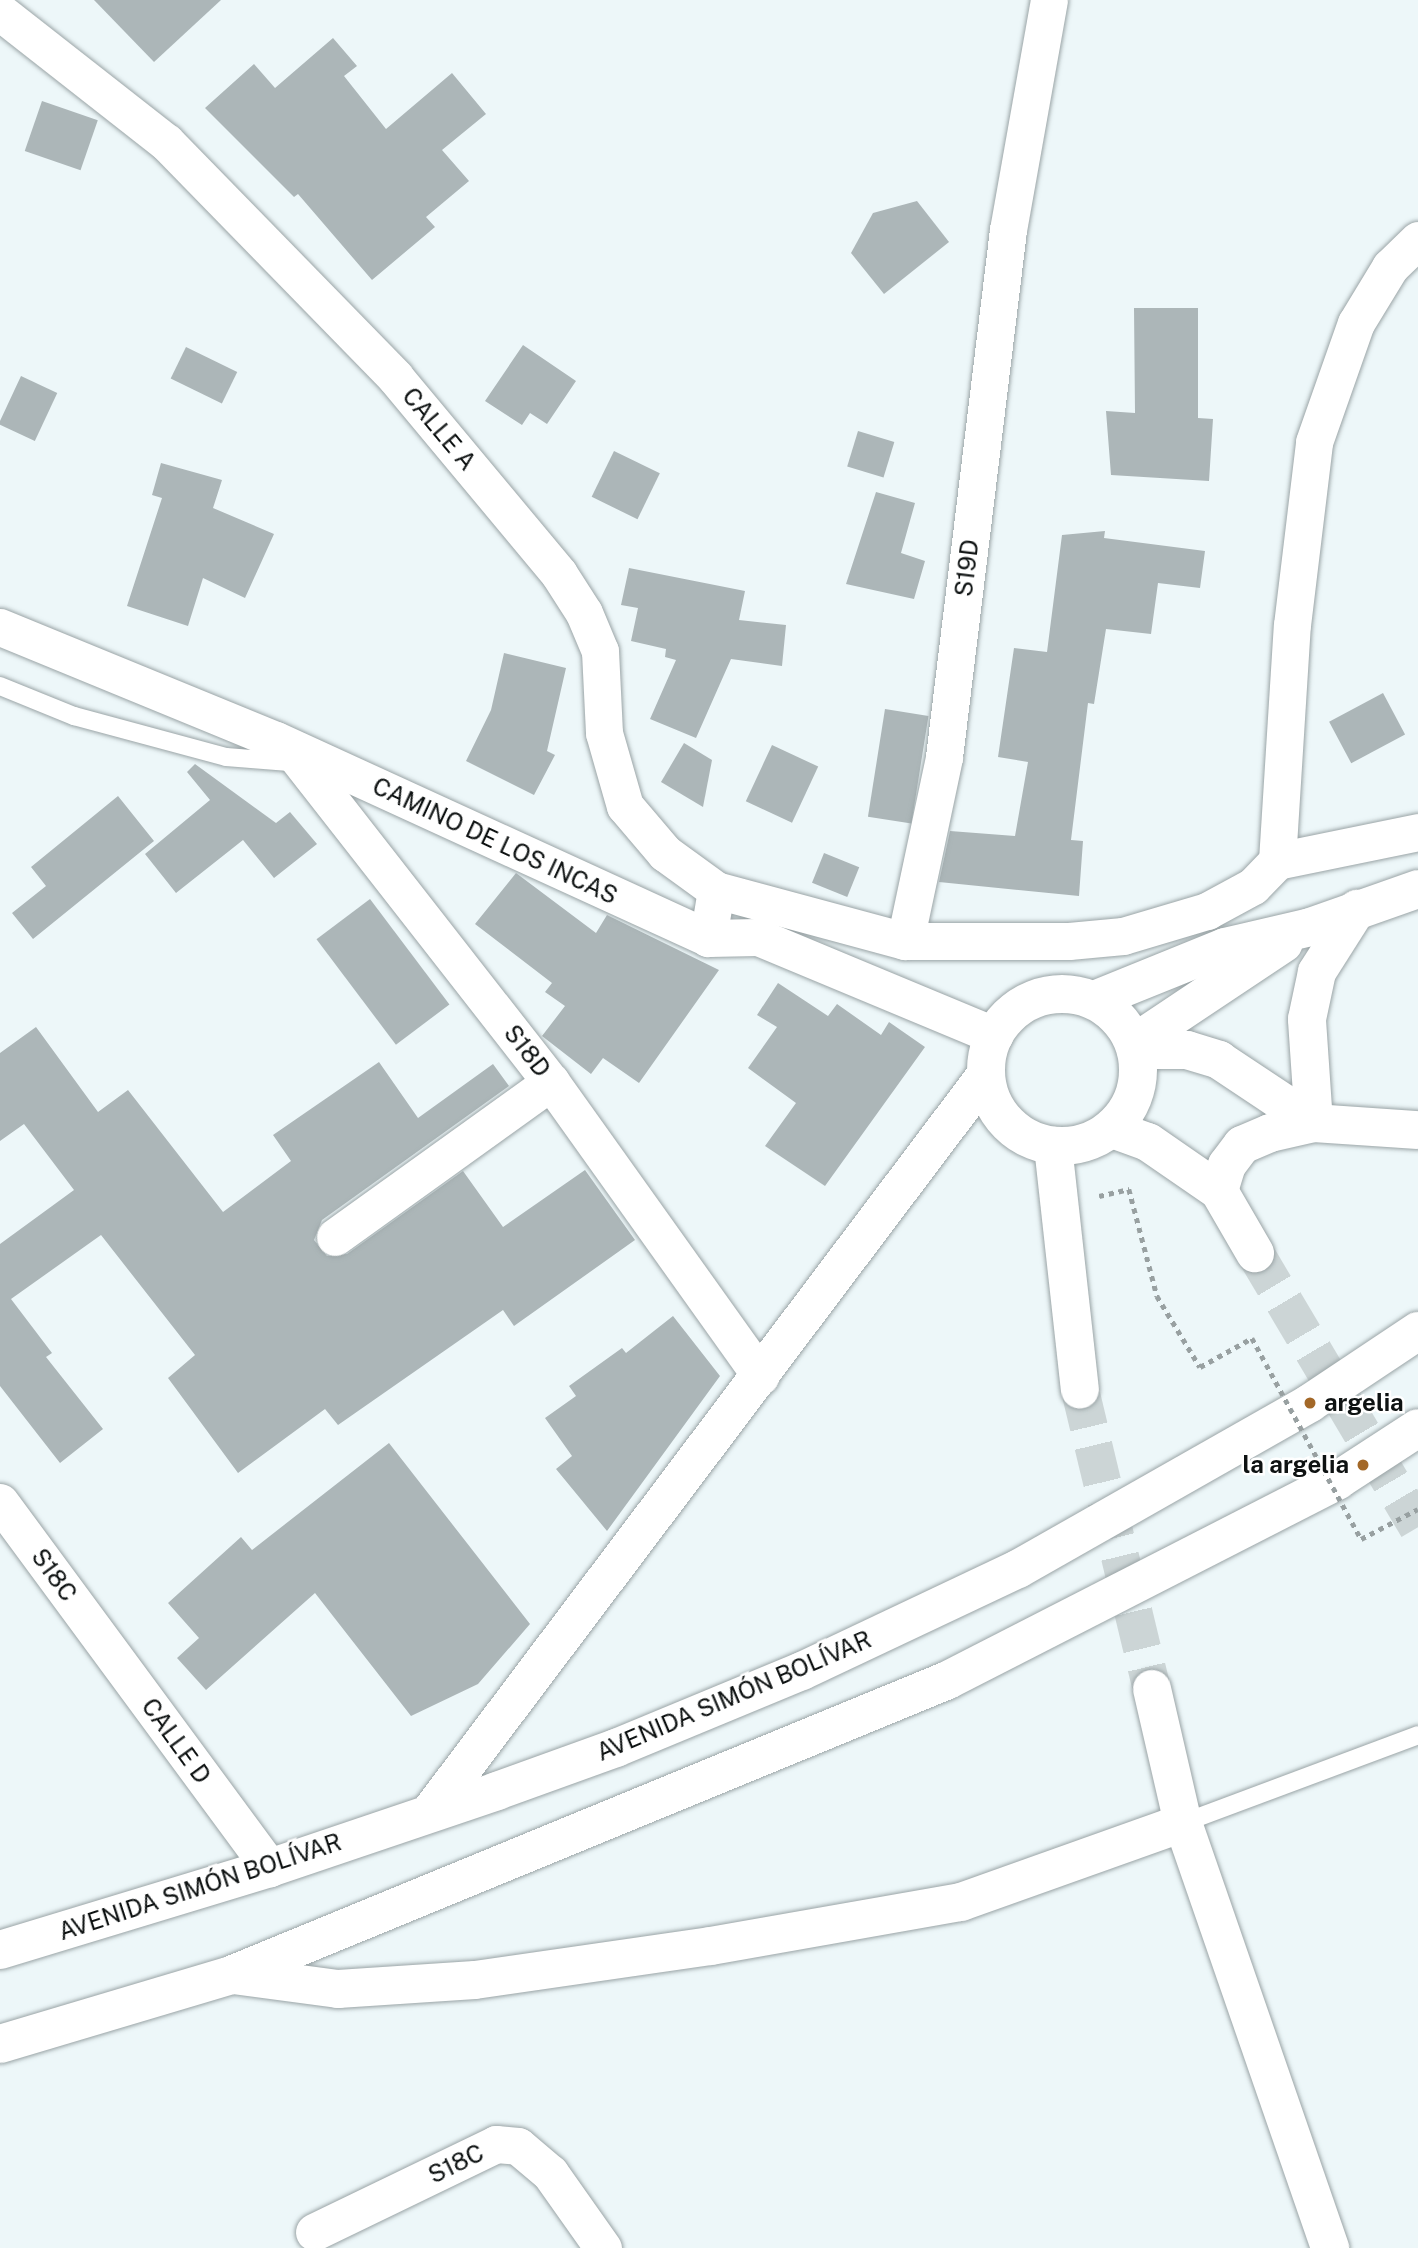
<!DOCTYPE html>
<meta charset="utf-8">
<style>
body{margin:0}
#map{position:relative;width:1418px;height:2248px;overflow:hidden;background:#edf7f9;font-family:"Public Sans",sans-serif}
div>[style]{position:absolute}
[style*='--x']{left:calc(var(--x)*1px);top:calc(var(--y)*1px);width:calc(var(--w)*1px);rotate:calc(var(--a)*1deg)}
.building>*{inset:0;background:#acb6b8;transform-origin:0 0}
.secondary-tunnel>*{height:38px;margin-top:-19px;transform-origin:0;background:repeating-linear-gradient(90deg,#ccd5d6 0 38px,transparent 0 57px)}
.path>*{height:4.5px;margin-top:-2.25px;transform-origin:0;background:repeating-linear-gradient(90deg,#98a0a1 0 5px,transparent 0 10px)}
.roads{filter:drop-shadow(0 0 2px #9aa4a6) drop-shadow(0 0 2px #9aa4a6)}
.lane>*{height:18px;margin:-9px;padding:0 9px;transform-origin:9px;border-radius:9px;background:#fff}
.street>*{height:37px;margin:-18.5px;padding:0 18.5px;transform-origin:18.5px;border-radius:18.5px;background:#fff}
.secondary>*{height:38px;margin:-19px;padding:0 19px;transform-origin:19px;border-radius:19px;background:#fff}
.secondary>.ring{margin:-19px;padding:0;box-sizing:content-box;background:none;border:38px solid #fff;border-radius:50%}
.highway>*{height:38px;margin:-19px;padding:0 19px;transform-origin:19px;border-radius:19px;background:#fff}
.path-bridge>*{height:4.5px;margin-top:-2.25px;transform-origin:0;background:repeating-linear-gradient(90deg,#98a0a1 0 5px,transparent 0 10px)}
.dots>*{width:19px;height:19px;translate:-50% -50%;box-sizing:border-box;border:4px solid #fff;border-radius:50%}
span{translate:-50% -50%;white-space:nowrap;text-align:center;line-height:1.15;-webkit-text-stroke:5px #fff;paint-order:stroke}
.street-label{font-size:24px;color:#0e1212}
.poi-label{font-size:24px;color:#0e1212;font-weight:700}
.left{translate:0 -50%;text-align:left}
.right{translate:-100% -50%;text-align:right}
</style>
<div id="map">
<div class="building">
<i style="clip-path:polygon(94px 0,221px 0,154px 62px)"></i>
<i style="clip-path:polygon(333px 38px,357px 66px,344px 76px,386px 129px,452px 73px,486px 114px,442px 150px,469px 181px,426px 217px,435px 227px,372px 280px,298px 194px,294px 197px,205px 108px,254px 64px,275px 88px)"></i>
<i style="left:42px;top:101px;width:59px;height:53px;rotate:19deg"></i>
<i style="clip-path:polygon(917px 201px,949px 242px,884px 294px,851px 253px,873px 213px)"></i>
<i style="clip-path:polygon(1134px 308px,1198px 308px,1198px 418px,1213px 419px,1209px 481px,1111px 475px,1106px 411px,1135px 413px)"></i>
<i style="clip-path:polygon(523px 345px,576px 381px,547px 424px,530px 413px,522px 425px,485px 401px)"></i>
<i style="left:186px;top:347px;width:57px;height:35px;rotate:26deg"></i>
<i style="left:21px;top:376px;width:40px;height:53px;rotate:25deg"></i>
<i style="left:858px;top:431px;width:38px;height:37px;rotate:17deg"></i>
<i style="left:614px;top:451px;width:51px;height:51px;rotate:26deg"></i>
<i style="clip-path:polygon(161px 463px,222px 480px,213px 508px,274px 534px,245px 598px,203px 578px,188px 626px,127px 606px,162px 498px,152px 495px)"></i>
<i style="clip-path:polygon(876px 492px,915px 503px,901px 553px,925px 561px,914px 599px,846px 584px)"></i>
<i style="clip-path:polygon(1105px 531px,1104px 538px,1205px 551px,1200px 588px,1158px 583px,1151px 634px,1106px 629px,1094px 704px,1088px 703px,1071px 840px,1083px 841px,1079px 896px,939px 882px,950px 831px,1015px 836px,1028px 762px,998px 757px,1014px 648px,1047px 652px,1062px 535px)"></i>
<i style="clip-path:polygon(629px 568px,745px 591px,739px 620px,786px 625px,782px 666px,731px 659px,696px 738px,650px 719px,676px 660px,665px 657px,666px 649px,631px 641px,638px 608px,621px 605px)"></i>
<i style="clip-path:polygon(504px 653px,566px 668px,547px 751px,555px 755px,534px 795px,466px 761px,491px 710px)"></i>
<i style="left:1383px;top:693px;width:47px;height:61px;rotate:62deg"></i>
<i style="left:885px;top:709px;width:44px;height:109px;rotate:9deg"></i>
<i style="clip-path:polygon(684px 743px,712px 760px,703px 807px,661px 782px)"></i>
<i style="left:772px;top:745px;width:51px;height:62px;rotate:25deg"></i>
<i style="clip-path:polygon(195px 764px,276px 823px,290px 812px,317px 844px,274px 878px,243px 840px,176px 893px,145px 854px,210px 800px,187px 772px)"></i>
<i style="clip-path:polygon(118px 796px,154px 841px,33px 939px,12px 913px,46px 886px,31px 867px)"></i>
<i style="left:824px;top:853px;width:38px;height:32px;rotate:22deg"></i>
<i style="clip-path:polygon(516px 873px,596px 933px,607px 915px,719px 970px,639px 1083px,603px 1058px,591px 1074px,542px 1036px,565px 1006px,545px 992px,552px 983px,475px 924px)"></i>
<i style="left:370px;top:899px;width:132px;height:67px;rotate:53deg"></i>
<i style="clip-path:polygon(778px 983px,828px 1016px,837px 1004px,881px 1035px,889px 1022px,925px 1047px,825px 1186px,765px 1146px,796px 1103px,748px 1068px,777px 1027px,757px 1015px)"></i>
<i style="clip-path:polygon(36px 1027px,98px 1112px,128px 1090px,223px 1212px,291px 1161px,273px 1135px,379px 1062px,418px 1118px,493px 1064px,509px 1086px,322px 1220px,314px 1240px,327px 1256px,347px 1254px,463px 1171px,503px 1227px,585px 1170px,635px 1240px,514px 1326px,503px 1310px,338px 1425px,325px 1409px,238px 1473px,168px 1378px,195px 1355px,101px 1235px,11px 1299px,52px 1353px,46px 1357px,103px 1429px,60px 1463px,0 1386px,0 1244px,74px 1190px,24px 1124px,0 1141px,0 1053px)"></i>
<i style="clip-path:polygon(673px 1316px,720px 1376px,607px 1531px,556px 1469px,572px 1456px,545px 1418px,576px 1396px,569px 1386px,622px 1348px,626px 1353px)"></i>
<i style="clip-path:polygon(389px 1443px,530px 1624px,478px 1684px,411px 1716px,315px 1593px,206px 1690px,177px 1658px,199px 1638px,168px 1603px,241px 1537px,252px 1550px)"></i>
</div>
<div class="secondary-tunnel">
<i style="--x:1255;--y:1253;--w:319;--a:59.3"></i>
<i style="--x:1080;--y:1390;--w:308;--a:76.5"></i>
</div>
<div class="path">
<i style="--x:1099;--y:1196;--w:31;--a:-13"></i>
<i style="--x:1129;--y:1189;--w:111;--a:75.3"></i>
<i style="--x:1157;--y:1296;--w:83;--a:58.8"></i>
<i style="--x:1200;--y:1367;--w:60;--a:-29.1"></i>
<i style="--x:1361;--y:1539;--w:64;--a:-27.8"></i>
</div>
<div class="roads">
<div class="lane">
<i style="--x:0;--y:686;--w:80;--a:22.1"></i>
<i style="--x:74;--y:716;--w:157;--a:15.1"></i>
<i style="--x:226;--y:757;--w:76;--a:4.5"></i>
<i style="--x:1183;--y:1823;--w:251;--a:-20.5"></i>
</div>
<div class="street">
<i style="--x:0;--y:12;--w:211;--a:38.1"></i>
<i style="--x:166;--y:142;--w:328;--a:45.7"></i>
<i style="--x:395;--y:377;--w:256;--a:50.2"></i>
<i style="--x:559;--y:574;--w:46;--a:57.3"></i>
<i style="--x:584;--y:613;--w:41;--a:67.2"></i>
<i style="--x:600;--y:651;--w:82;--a:87.2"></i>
<i style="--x:604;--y:733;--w:76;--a:74"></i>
<i style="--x:625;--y:806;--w:62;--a:49.6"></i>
<i style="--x:665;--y:853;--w:63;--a:36"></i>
<i style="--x:716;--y:890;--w:49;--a:99.5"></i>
<i style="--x:0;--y:627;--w:298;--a:22.3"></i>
<i style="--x:276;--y:740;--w:475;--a:24.6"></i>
<i style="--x:708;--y:938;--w:50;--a:-1.1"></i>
<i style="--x:758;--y:937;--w:256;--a:22.6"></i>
<i style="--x:296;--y:756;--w:414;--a:52"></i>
<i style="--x:551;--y:1082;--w:361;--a:54.5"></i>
<i style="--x:1277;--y:861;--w:144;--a:-11.6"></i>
<i style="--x:716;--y:890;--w:196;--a:15.1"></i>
<i style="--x:905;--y:941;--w:188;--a:-78"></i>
<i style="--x:944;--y:757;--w:531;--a:-83.08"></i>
<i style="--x:1008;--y:230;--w:234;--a:-79.9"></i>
<i style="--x:905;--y:941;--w:164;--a:0"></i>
<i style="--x:1069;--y:941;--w:54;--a:-5.3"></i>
<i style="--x:1123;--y:936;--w:88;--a:-16.6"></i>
<i style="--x:1207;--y:911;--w:52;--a:-28.5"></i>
<i style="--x:1253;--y:886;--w:35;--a:-46"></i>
<i style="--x:1277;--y:861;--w:236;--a:-86.4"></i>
<i style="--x:1292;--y:625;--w:184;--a:-83.1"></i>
<i style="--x:1314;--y:442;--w:126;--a:-70.6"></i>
<i style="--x:1356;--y:323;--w:66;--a:-58.7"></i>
<i style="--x:1390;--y:267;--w:39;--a:-44"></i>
<i style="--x:335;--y:1237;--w:266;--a:-35.7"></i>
<i style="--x:0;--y:1502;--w:455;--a:53.6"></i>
<i style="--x:314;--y:2232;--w:202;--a:-25.8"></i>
<i style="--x:496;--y:2144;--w:22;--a:5"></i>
<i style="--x:518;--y:2146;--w:42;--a:40.2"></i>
<i style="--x:550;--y:2173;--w:92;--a:54.8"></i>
</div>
<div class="secondary">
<i class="ring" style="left:986px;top:994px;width:114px;height:114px"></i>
<i style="--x:1094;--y:1000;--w:141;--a:-22"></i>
<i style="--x:1225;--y:947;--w:87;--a:-13.2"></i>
<i style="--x:1310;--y:927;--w:114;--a:-19.4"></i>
<i style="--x:1134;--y:1043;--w:180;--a:-33.7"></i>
<i style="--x:1112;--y:1129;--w:38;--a:20"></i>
<i style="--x:1148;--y:1142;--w:86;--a:34.6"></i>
<i style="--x:1219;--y:1191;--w:72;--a:59.9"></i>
<i style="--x:1053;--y:1146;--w:245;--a:83.7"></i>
<i style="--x:1152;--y:1689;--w:138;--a:77"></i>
<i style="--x:1183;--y:1823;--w:450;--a:70.9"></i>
</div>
<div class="highway">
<i style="--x:1136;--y:1050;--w:51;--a:0"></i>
<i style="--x:1187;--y:1050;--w:34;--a:17"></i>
<i style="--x:1219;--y:1060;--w:114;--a:33.6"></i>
<i style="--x:1314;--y:1123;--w:104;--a:-93.9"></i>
<i style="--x:1307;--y:1019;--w:48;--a:-78"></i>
<i style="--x:1317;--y:972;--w:75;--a:-57.6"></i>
<i style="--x:1219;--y:1191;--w:27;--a:-73"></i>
<i style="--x:1227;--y:1165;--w:25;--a:-53"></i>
<i style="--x:1242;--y:1145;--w:30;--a:-23"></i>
<i style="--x:1270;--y:1133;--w:45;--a:-12.8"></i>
<i style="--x:1314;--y:1123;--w:104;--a:3.9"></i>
<i style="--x:431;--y:1811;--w:920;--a:-52.99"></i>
<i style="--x:0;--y:1950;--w:282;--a:-16.9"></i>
<i style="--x:270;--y:1868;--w:240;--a:-18.7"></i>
<i style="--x:497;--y:1791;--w:127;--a:-19.9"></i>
<i style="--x:616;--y:1748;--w:201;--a:-22.5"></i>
<i style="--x:802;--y:1671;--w:239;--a:-25.3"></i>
<i style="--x:1018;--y:1569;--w:336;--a:-29.6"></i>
<i style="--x:1310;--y:1403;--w:130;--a:-33.7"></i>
<i style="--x:233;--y:1975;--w:106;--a:7.6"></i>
<i style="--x:338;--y:1989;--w:137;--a:-3.8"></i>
<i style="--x:475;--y:1980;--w:238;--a:-8.2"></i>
<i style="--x:711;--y:1946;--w:254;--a:-10"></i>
<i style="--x:961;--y:1902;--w:236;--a:-19.6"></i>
<i style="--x:0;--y:2044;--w:241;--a:-16.6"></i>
<i style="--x:231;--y:1975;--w:775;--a:-22.36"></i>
<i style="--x:948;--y:1680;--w:438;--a:-27.1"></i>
<i style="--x:1338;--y:1480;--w:95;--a:-33"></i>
</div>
</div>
<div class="path-bridge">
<i style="--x:1252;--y:1338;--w:229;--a:61.5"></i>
</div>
<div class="dots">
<i style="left:1310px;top:1403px;background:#a36828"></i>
<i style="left:1363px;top:1465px;background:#a36828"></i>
</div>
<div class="street-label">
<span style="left:439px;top:429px;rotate:50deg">CALLE A</span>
<span style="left:967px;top:568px;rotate:-83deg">S19D</span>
<span style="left:495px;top:841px;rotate:25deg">CAMINO DE LOS INCAS</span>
<span style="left:527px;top:1051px;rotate:52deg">S18D</span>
<span style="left:54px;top:1575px;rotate:54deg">S18C</span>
<span style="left:734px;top:1696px;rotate:-23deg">AVENIDA SIMÓN BOLÍVAR</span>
<span style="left:176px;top:1741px;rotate:54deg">CALLE D</span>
<span style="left:200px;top:1887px;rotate:-18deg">AVENIDA SIMÓN BOLÍVAR</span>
<span style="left:456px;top:2164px;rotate:-26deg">S18C</span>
</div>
<div class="poi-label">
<span class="left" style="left:1324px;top:1403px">argelia</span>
<span class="right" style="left:1349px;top:1465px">la argelia</span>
</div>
</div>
